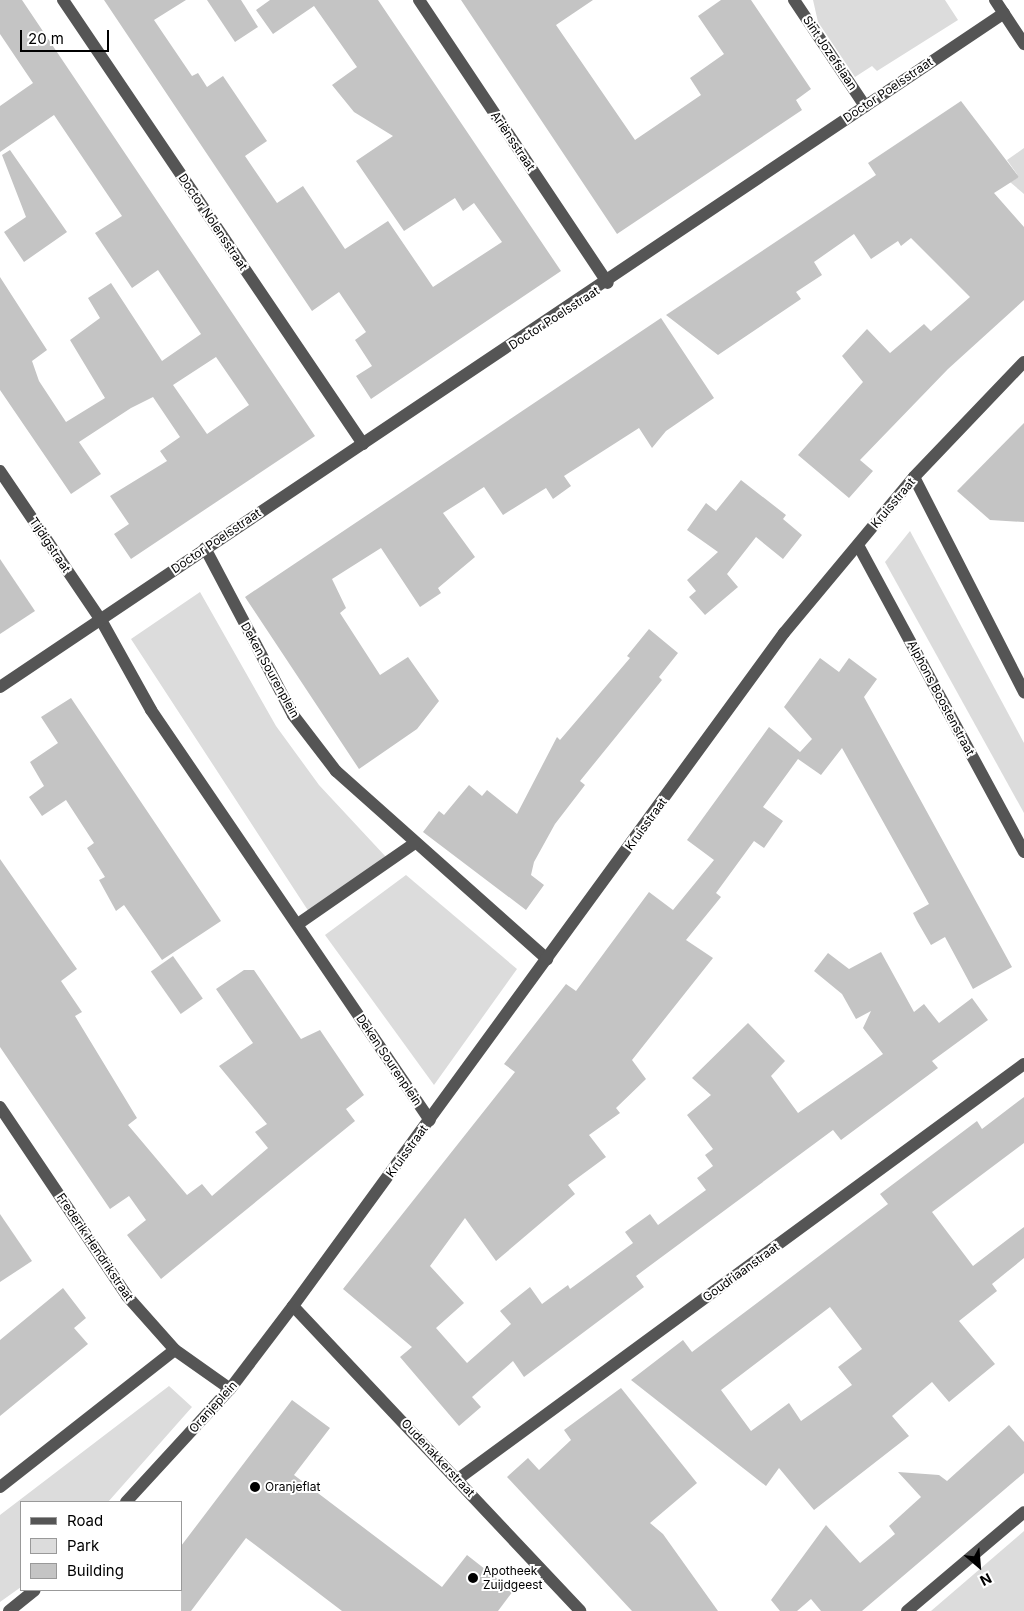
<!DOCTYPE html>
<meta charset="utf-8">
<style>
body{margin:0}
#map{position:relative;width:1024px;height:1611px;overflow:hidden;background:#fff;font-family:Inter,sans-serif}
div>[style]{position:absolute}
[style*='--x']{left:calc(var(--x)*1px);top:calc(var(--y)*1px);width:calc(var(--w)*1px);rotate:calc(var(--a)*1deg)}
.green>*{inset:0;background:#dcdcdc}
.building>*{inset:0;background:#c4c4c4;transform-origin:0 0}
.minor>*{height:12px;margin:-6px;padding:0 6px;transform-origin:6px;border-radius:6px;background:#555}
.dots>*{width:14px;height:14px;translate:-50% -50%;box-sizing:border-box;border:2px solid #fff;border-radius:50%}
span{translate:-50% -50%;white-space:nowrap;text-align:center;line-height:1.15;-webkit-text-stroke:4px #fff;paint-order:stroke}
.street-label{font-size:12px;color:#000}
.poi-label{font-size:12px;color:#000}
.left{translate:0 -50%;text-align:left}
.legend{position:absolute;left:20px;top:1501px;width:162px;height:90px;box-sizing:border-box;background:#fff;border:1px solid #999;margin:0;padding:6px 9px;list-style:none;font-size:15px;color:#000}
.legend li{display:flex;align-items:center;gap:10px;height:25px}
.legend b{width:25px;border:1px solid #999}
.north{position:absolute;left:954px;top:1541px;width:50px;height:50px;-webkit-text-stroke:4px #fff;paint-order:stroke;rotate:153deg;font-size:14px;font-weight:700;line-height:20px;text-align:center;color:#000}
.north::after{content:'';display:block;margin:auto;width:18px;height:22px;background:#000;clip-path:polygon(50% 0,100% 100%,50% 72%,0 100%)}
.scale{position:absolute;left:20px;top:30px;width:89px;height:22px;box-sizing:border-box;border:2px solid #000;border-top:0;padding-left:6px;font-size:15px;line-height:18px;white-space:nowrap;color:#000;-webkit-text-stroke:4px #fff;paint-order:stroke}
</style>
<div id="map">
<div class="green">
<i style="clip-path:polygon(813px 0,945px 0,958px 20px,877px 71px,872px 66px,855px 77px,818px 22px)"></i>
<i style="clip-path:polygon(1024px 148px,1024px 194px,1010px 182px,1019px 177px,1007px 160px)"></i>
<i style="clip-path:polygon(910px 531px,1024px 743px,1024px 813px,885px 562px)"></i>
<i style="clip-path:polygon(200px 592px,276px 726px,319px 785px,386px 857px,309px 912px,131px 639px)"></i>
<i style="clip-path:polygon(406px 875px,517px 969px,434px 1085px,325px 935px)"></i>
<i style="clip-path:polygon(169px 1386px,192px 1407px,108px 1502px,21px 1502px,21px 1587px,0 1602px,0 1515px)"></i>
<i style="clip-path:polygon(1024px 1531px,1024px 1611px,931px 1611px)"></i>
</div>
<div class="building">
<i style="clip-path:polygon(evenodd,0 0,22px 0,315px 436px,131px 559px,114px 534px,129px 524px,110px 496px,167px 461px,160px 451px,180px 437px,153px 397px,131px 408px,79px 442px,101px 474px,71px 494px,0 390px,0 277px,47px 350px,32px 361px,39px 381px,66px 422px,105px 398px,70px 340px,100px 318px,88px 298px,111px 283px,162px 361px,201px 334px,158px 270px,132px 288px,95px 233px,122px 216px,54px 115px,0 152px,0 106px,33px 83px,0 34px,0 0,216px 357px,249px 405px,207px 434px,173px 385px,216px 357px)"></i>
<i style="clip-path:polygon(104px 0,186px 0,154px 20px,192px 76px,198px 73px,207px 87px,223px 76px,267px 141px,245px 156px,277px 203px,303px 186px,345px 249px,388px 221px,433px 287px,502px 242px,474px 203px,463px 211px,455px 198px,404px 231px,356px 161px,393px 136px,354px 112px,332px 85px,357px 67px,314px 6px,273px 34px,256px 10px,270px 0,378px 0,561px 271px,371px 399px,356px 376px,372px 366px,355px 340px,366px 332px,339px 292px,312px 311px)"></i>
<i style="clip-path:polygon(207px 0,241px 0,258px 27px,235px 42px)"></i>
<i style="clip-path:polygon(461px 0,593px 0,556px 25px,635px 140px,701px 95px,690px 78px,724px 54px,698px 16px,721px 0,751px 0,811px 89px,796px 100px,802px 110px,617px 234px)"></i>
<i style="clip-path:polygon(961px 101px,1019px 177px,994px 193px,1024px 227px,1024px 300px,948px 369px,860px 460px,873px 471px,849px 498px,798px 455px,863px 382px,842px 356px,867px 329px,890px 353px,924px 324px,931px 331px,970px 297px,911px 238px,901px 246px,898px 241px,871px 259px,854px 234px,814px 262px,822px 275px,796px 292px,801px 299px,718px 355px,666px 315px,876px 175px,868px 163px)"></i>
<i style="clip-path:polygon(10px 150px,67px 232px,24px 262px,4px 232px,26px 217px,2px 155px)"></i>
<i style="clip-path:polygon(661px 318px,714px 398px,666px 431px,652px 448px,639px 428px,564px 476px,571px 486px,553px 499px,546px 488px,503px 515px,484px 487px,443px 513px,475px 557px,438px 588px,441px 593px,420px 607px,381px 548px,332px 579px,346px 608px,340px 613px,380px 675px,408px 657px,439px 701px,417px 729px,359px 769px,245px 597px)"></i>
<i style="clip-path:polygon(1024px 423px,1024px 522px,990px 520px,957px 491px)"></i>
<i style="clip-path:polygon(741px 480px,786px 515px,783px 519px,802px 535px,783px 559px,756px 537px,727px 574px,738px 587px,705px 615px,689px 597px,696px 591px,687px 580px,718px 552px,687px 530px,706px 503px,716px 511px)"></i>
<i style="clip-path:polygon(0 559px,35px 611px,0 634px)"></i>
<i style="clip-path:polygon(649px 629px,678px 653px,659px 677px,662px 680px,580px 781px,585px 785px,555px 824px,534px 862px,531px 875px,544px 885px,526px 910px,423px 832px,439px 811px,444px 815px,469px 785px,482px 796px,487px 790px,517px 814px,557px 737px,560px 740px,630px 658px,627px 656px)"></i>
<i style="clip-path:polygon(820px 658px,839px 672px,849px 658px,877px 679px,864px 697px,1012px 967px,973px 989px,945px 937px,931px 945px,917px 921px,913px 913px,929px 904px,842px 748px,821px 775px,798px 759px,763px 807px,783px 821px,764px 848px,754px 841px,716px 893px,721px 897px,686px 940px,713px 958px,632px 1060px,646px 1079px,616px 1108px,620px 1113px,589px 1135px,606px 1157px,568px 1185px,575px 1194px,496px 1261px,465px 1218px,430px 1266px,464px 1303px,436px 1328px,467px 1363px,511px 1324px,500px 1311px,530px 1287px,542px 1304px,568px 1285px,570px 1289px,633px 1243px,625px 1232px,650px 1214px,658px 1225px,706px 1190px,697px 1178px,713px 1166px,705px 1155px,713px 1149px,687px 1115px,711px 1095px,692px 1078px,748px 1023px,785px 1061px,771px 1076px,798px 1113px,883px 1054px,863px 1028px,871px 1011px,856px 1019px,842px 994px,814px 971px,828px 953px,849px 969px,881px 952px,914px 1012px,924px 1004px,939px 1023px,972px 998px,988px 1020px,932px 1061px,938px 1068px,841px 1140px,833px 1130px,636px 1276px,644px 1287px,524px 1377px,513px 1361px,472px 1397px,481px 1407px,459px 1426px,400px 1357px,412px 1347px,343px 1289px,515px 1072px,504px 1064px,566px 984px,576px 991px,649px 892px,673px 910px,714px 860px,687px 840px,769px 727px,800px 752px,812px 739px,784px 707px)"></i>
<i style="clip-path:polygon(71px 698px,221px 921px,162px 960px,124px 905px,116px 911px,99px 880px,105px 877px,87px 848px,94px 843px,66px 800px,42px 816px,29px 797px,44px 786px,30px 762px,58px 743px,41px 717px)"></i>
<i style="clip-path:polygon(0 859px,77px 969px,61px 981px,82px 1012px,75px 1016px,137px 1118px,128px 1125px,187px 1195px,202px 1184px,212px 1196px,268px 1148px,255px 1132px,267px 1124px,219px 1066px,253px 1043px,216px 989px,244px 970px,254px 970px,301px 1039px,320px 1030px,364px 1095px,346px 1109px,355px 1121px,161px 1279px,127px 1235px,146px 1220px,129px 1196px,110px 1209px,0 1047px)"></i>
<i style="left:173px;top:956px;width:52px;height:27px;rotate:55deg"></i>
<i style="clip-path:polygon(evenodd,1024px 1097px,1024px 1143px,932px 1212px,973px 1266px,1024px 1227px,1024px 1258px,992px 1284px,997px 1291px,959px 1321px,995px 1364px,949px 1402px,932px 1382px,892px 1416px,909px 1436px,814px 1510px,779px 1468px,766px 1486px,631px 1380px,683px 1340px,692px 1352px,888px 1204px,880px 1194px,977px 1121px,982px 1129px,1024px 1097px,830px 1307px,862px 1349px,838px 1367px,852px 1385px,801px 1421px,789px 1403px,751px 1431px,721px 1390px,830px 1307px)"></i>
<i style="clip-path:polygon(0 1214px,32px 1261px,0 1282px)"></i>
<i style="clip-path:polygon(63px 1288px,86px 1318px,74px 1328px,88px 1344px,0 1416px,0 1340px)"></i>
<i style="clip-path:polygon(621px 1388px,697px 1483px,650px 1523px,663px 1534px,718px 1611px,632px 1611px,507px 1477px,528px 1458px,539px 1470px,571px 1440px,564px 1430px)"></i>
<i style="clip-path:polygon(292px 1400px,330px 1428px,294px 1475px,442px 1587px,467px 1555px,513px 1591px,498px 1611px,342px 1611px,246px 1538px,191px 1611px,181px 1611px,181px 1546px)"></i>
<i style="clip-path:polygon(1009px 1425px,1024px 1442px,1024px 1473px,862px 1611px,821px 1611px,811px 1599px,797px 1611px,780px 1611px,771px 1600px,826px 1525px,860px 1563px,895px 1534px,889px 1526px,921px 1497px,898px 1472px,939px 1475px,947px 1481px)"></i>
</div>
<div class="minor">
<i style="--x:63;--y:0;--w:536;--a:55.95"></i>
<i style="--x:419;--y:0;--w:340;--a:56.3"></i>
<i style="--x:794;--y:0;--w:128;--a:56.2"></i>
<i style="--x:995;--y:0;--w:53;--a:56.6"></i>
<i style="--x:0;--y:471;--w:180;--a:55.9"></i>
<i style="--x:101;--y:620;--w:103;--a:60.9"></i>
<i style="--x:151;--y:710;--w:496;--a:55.8"></i>
<i style="--x:914;--y:477;--w:242;--a:62.9"></i>
<i style="--x:858;--y:545;--w:349;--a:61.6"></i>
<i style="--x:205;--y:548;--w:189;--a:62.2"></i>
<i style="--x:293;--y:715;--w:71;--a:52.5"></i>
<i style="--x:336;--y:771;--w:283;--a:41.7"></i>
<i style="--x:0;--y:687;--w:1209;--a:-33.87"></i>
<i style="--x:298;--y:924;--w:142;--a:-34.7"></i>
<i style="--x:0;--y:1107;--w:228;--a:56.1"></i>
<i style="--x:127;--y:1296;--w:72;--a:48.4"></i>
<i style="--x:175;--y:1350;--w:67;--a:35.3"></i>
<i style="--x:293;--y:1306;--w:419;--a:46.7"></i>
<i style="--x:458;--y:1479;--w:702;--a:-36.25"></i>
<i style="--x:0;--y:1487;--w:222;--a:-38.1"></i>
<i style="--x:126;--y:1502;--w:154;--a:-47.4"></i>
<i style="--x:230;--y:1389;--w:104;--a:-52.8"></i>
<i style="--x:293;--y:1306;--w:833;--a:-53.89"></i>
<i style="--x:784;--y:633;--w:203;--a:-50.2"></i>
<i style="--x:914;--y:477;--w:159;--a:-46.3"></i>
<i style="--x:9;--y:1611;--w:33;--a:-39"></i>
<i style="--x:907;--y:1611;--w:153;--a:-40.2"></i>
</div>
<div class="dots">
<i style="left:255px;top:1487px;background:#000"></i>
<i style="left:473px;top:1578px;background:#000"></i>
</div>
<div class="street-label">
<span style="left:830px;top:53px;rotate:56deg">Sint Jozefslaan</span>
<span style="left:888px;top:90px;rotate:-34deg">Doctor Poelsstraat</span>
<span style="left:513px;top:141px;rotate:56deg">Ariënsstraat</span>
<span style="left:213px;top:222px;rotate:56deg">Doctor Nolensstraat</span>
<span style="left:554px;top:318px;rotate:-33deg">Doctor Poelsstraat</span>
<span style="left:893px;top:503px;rotate:-50deg">Kruisstraat</span>
<span style="left:216px;top:541px;rotate:-34deg">Doctor Poelsstraat</span>
<span style="left:50px;top:545px;rotate:56deg">Tijdigstraat</span>
<span style="left:270px;top:670px;rotate:61deg">Deken Sourenplein</span>
<span style="left:941px;top:698px;rotate:62deg">Alphons Boostenstraat</span>
<span style="left:646px;top:824px;rotate:-54deg">Kruisstraat</span>
<span style="left:389px;top:1060px;rotate:56deg">Deken Sourenplein</span>
<span style="left:407px;top:1151px;rotate:-54deg">Kruisstraat</span>
<span style="left:95px;top:1247px;rotate:56deg">Frederik Hendrikstraat</span>
<span style="left:741px;top:1272px;rotate:-36deg">Goudriaanstraat</span>
<span style="left:213px;top:1407px;rotate:-48deg">Oranjeplein</span>
<span style="left:438px;top:1458px;rotate:47deg">Oudenakkerstraat</span>
</div>
<div class="poi-label">
<span class="left" style="left:265px;top:1487px">Oranjeflat</span>
<span class="left" style="left:483px;top:1578px">Apotheek<br>Zuijdgeest</span>
</div>
<ul class="legend">
<li><b style="height:6px;background:#555"></b>Road</li>
<li><b style="height:14px;background:#dcdcdc"></b>Park</li>
<li><b style="height:14px;background:#c4c4c4"></b>Building</li>
</ul>
<div class="north">N</div>
<div class="scale">20 m</div>
</div>
